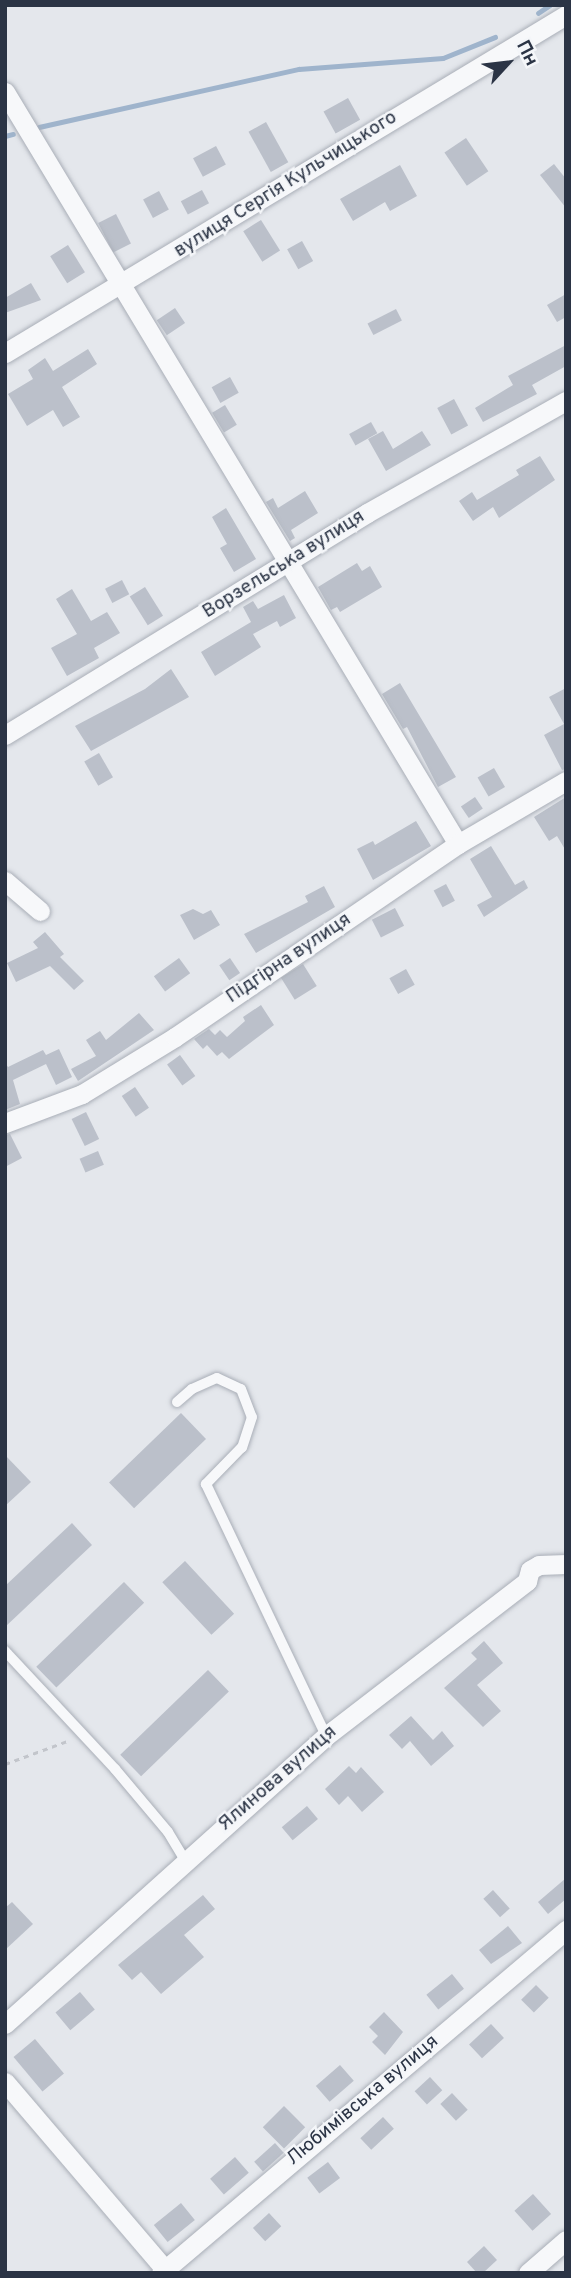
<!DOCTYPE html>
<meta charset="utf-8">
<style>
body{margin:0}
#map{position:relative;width:571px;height:2278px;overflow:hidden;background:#e4e7ec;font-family:Overpass,sans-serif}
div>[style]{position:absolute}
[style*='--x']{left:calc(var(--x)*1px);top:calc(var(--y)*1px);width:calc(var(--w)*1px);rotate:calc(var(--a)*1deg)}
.stream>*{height:4.5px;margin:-2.25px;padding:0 2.25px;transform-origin:2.25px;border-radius:2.25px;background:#9fb4cc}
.building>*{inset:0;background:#bbc0ca;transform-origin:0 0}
.path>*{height:2.5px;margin-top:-1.25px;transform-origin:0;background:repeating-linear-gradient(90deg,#c2c5cb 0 5px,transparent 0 10px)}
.roads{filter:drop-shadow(0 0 2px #a9aeb7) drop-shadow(0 0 2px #a9aeb7)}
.lane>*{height:10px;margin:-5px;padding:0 5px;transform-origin:5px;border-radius:5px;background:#f7f8fa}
.street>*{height:19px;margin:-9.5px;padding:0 9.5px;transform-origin:9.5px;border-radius:9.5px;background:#f7f8fa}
span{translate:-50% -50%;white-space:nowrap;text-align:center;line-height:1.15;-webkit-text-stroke:5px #f4f6f9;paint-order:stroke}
.street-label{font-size:19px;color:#2b3445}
.frame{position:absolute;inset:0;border:7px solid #2b3445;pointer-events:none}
.north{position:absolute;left:473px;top:28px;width:70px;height:70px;-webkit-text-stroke:5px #f4f6f9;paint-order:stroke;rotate:63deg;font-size:19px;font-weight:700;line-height:28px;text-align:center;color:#2b3445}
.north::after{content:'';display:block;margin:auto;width:24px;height:32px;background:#2b3445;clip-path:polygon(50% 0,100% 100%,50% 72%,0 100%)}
</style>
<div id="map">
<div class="stream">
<i style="--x:538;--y:13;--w:14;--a:-34"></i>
<i style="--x:39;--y:127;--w:266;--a:-12.6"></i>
<i style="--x:299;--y:69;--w:144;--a:-4.4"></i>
<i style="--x:443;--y:58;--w:56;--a:-22"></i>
<i style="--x:5;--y:136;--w:8;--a:-14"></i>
</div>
<div class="building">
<i style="left:348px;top:98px;width:25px;height:28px;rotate:61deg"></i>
<i style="left:266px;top:122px;width:46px;height:20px;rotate:61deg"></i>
<i style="left:466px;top:138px;width:40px;height:26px;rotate:56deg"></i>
<i style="left:216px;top:146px;width:21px;height:26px;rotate:62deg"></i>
<i style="clip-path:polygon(554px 164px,566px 179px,566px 208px,540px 175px)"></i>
<i style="clip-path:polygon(400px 165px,417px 196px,390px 211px,385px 202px,353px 221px,340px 199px)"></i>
<i style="left:202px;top:190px;width:15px;height:24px;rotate:62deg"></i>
<i style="left:159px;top:191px;width:21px;height:18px;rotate:62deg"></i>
<i style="left:116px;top:214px;width:33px;height:20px;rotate:63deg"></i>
<i style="left:261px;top:220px;width:36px;height:21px;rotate:58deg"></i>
<i style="left:302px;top:241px;width:23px;height:17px;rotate:61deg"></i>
<i style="left:68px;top:245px;width:32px;height:21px;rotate:58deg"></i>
<i style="clip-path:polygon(31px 283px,41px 300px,5px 313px,5px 298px)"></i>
<i style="clip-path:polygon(566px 294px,566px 317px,557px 322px,547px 305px)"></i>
<i style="left:175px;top:308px;width:18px;height:22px;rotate:56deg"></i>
<i style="left:396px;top:309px;width:13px;height:32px;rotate:63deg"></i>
<i style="clip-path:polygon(566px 345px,566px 366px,532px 385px,537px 394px,483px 422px,475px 408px,513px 385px,508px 376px)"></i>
<i style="clip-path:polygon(88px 349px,97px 364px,62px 387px,80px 417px,63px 427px,53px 410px,27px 426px,8px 394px,33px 379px,28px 370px,45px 358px,53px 371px)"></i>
<i style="left:230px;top:377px;width:18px;height:21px;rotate:61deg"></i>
<i style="left:454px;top:399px;width:30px;height:19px;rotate:62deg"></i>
<i style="left:225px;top:405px;width:23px;height:15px;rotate:59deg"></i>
<i style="left:371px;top:422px;width:13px;height:25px;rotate:61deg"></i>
<i style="clip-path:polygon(383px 431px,393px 449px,422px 431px,431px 445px,386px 471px,368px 439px)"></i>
<i style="clip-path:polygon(540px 456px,555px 480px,499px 518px,493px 507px,473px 521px,459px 501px,472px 492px,477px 500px,519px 475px,516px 470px)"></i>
<i style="clip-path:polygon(305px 491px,318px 513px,291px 530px,295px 538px,290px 541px,266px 502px,273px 498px,278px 508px)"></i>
<i style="clip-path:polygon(226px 508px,256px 559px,234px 572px,220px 548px,227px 544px,212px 517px)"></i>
<i style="clip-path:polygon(357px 563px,362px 571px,370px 566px,382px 587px,340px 612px,337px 607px,331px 610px,318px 587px)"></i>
<i style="left:122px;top:580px;width:16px;height:19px;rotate:63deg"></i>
<i style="left:145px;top:587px;width:34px;height:18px;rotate:58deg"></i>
<i style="clip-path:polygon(72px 589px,91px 621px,107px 612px,120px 633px,94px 648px,99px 658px,67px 676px,51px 648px,77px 634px,56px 599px)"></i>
<i style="clip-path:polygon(284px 595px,296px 618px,280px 627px,277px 621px,253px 634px,261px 647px,215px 676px,201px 652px,251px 622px,243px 607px,253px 601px,258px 609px)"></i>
<i style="clip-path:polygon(171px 669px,189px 697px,91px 751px,75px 726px,145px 689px)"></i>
<i style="clip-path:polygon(400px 683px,456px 777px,438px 787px,407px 727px,403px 729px,382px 694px)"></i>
<i style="clip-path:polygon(566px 688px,566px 769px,562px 770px,544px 735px,564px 724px,549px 697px)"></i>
<i style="left:99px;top:753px;width:28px;height:17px;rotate:60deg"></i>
<i style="left:494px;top:768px;width:22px;height:19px;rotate:60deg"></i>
<i style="left:475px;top:797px;width:14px;height:17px;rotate:56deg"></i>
<i style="clip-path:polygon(566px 797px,566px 851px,557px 836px,549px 841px,534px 817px)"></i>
<i style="clip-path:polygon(416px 821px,431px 846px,373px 880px,357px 849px,373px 841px,375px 845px)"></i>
<i style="clip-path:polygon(491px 846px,515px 885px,524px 880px,528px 888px,484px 917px,477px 905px,492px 897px,470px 859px)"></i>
<i style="left:446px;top:884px;width:19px;height:14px;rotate:62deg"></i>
<i style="clip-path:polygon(324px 886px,335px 907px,256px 953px,244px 934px,308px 902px,305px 896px)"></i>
<i style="left:395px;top:908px;width:20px;height:26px;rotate:63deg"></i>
<i style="clip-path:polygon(193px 909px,203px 914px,211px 910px,220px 925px,194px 940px,180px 915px)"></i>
<i style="clip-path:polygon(45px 932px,64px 954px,60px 957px,84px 981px,74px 990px,50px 966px,16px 982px,7px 963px,38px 948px,33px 942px)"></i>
<i style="left:179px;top:958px;width:19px;height:31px;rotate:54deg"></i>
<i style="left:230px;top:958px;width:18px;height:13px;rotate:56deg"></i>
<i style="left:303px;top:964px;width:26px;height:26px;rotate:58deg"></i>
<i style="left:406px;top:969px;width:18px;height:19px;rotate:61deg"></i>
<i style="clip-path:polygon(261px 1005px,274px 1025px,229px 1059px,222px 1052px,217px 1056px,207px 1045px,203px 1049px,194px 1039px,209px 1029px,215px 1035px,220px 1030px,227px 1037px,245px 1021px,243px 1017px)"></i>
<i style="clip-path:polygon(139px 1013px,154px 1030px,78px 1081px,71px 1069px,96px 1056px,86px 1040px,100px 1031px,106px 1040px)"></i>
<i style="clip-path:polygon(59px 1049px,72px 1077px,56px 1085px,46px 1064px,13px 1080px,20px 1104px,5px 1110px,5px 1063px,8px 1067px,43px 1050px,46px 1055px)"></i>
<i style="left:180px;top:1055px;width:26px;height:16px;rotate:54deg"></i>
<i style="left:135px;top:1087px;width:25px;height:16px;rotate:56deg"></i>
<i style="left:86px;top:1112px;width:30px;height:16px;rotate:64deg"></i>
<i style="clip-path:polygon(10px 1134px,22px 1158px,5px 1167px,5px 1135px)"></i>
<i style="left:98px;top:1151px;width:15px;height:20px;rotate:67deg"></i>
<i style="left:181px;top:1413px;width:36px;height:100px;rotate:46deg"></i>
<i style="clip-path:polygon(5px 1455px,31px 1482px,5px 1506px)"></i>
<i style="clip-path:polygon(72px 1523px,92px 1545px,5px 1627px,5px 1586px)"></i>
<i style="left:185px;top:1561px;width:72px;height:31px;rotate:47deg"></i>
<i style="left:124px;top:1582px;width:29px;height:122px;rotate:46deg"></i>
<i style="clip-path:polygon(484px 1641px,503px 1663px,477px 1685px,501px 1711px,483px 1727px,444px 1688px,477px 1659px,471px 1653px)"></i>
<i style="left:208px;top:1670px;width:30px;height:122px;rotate:46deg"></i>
<i style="clip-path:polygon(411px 1716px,433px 1740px,442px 1731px,454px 1746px,431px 1766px,410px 1741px,402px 1749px,389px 1735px)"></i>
<i style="clip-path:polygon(349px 1766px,356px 1773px,361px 1767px,384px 1792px,362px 1812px,348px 1796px,339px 1805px,325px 1789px)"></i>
<i style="left:307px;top:1806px;width:17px;height:33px;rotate:50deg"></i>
<i style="clip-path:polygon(566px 1878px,566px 1899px,548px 1914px,538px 1902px)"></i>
<i style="left:493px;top:1890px;width:25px;height:13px;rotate:48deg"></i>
<i style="clip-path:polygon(203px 1895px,215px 1909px,184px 1935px,204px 1957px,161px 1994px,141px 1972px,132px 1980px,118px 1965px)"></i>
<i style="clip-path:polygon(12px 1902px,33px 1924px,5px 1950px,5px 1908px)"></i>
<i style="clip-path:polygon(508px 1926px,522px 1943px,491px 1964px,479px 1950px)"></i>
<i style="left:452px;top:1974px;width:19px;height:33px;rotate:51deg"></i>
<i style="left:536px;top:1985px;width:18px;height:21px;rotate:45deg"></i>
<i style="left:80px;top:1992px;width:23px;height:32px;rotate:50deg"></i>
<i style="clip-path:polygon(384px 2012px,403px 2032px,385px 2055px,372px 2042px,378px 2036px,369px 2027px)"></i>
<i style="left:491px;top:2024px;width:19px;height:30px;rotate:47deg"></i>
<i style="left:35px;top:2039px;width:45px;height:28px;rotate:50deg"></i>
<i style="left:340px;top:2065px;width:21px;height:32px;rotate:49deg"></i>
<i style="left:430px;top:2077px;width:18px;height:21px;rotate:47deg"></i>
<i style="left:452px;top:2093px;width:23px;height:16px;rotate:47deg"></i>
<i style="left:284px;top:2106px;width:30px;height:30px;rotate:45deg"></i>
<i style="left:383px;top:2117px;width:16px;height:31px;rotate:47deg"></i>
<i style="left:275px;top:2143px;width:13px;height:28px;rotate:48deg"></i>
<i style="left:235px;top:2157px;width:21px;height:33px;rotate:49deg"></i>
<i style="left:328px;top:2162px;width:20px;height:26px;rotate:53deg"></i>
<i style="left:533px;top:2194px;width:27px;height:25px;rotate:48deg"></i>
<i style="left:181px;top:2203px;width:22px;height:35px;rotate:51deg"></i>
<i style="left:269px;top:2213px;width:18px;height:22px;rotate:47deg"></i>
<i style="clip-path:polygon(484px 2246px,497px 2260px,483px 2273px,477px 2273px,467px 2262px)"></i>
</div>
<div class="path">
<i style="--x:5;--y:1764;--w:69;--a:-20.3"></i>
</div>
<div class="roads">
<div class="lane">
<i style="--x:177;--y:1402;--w:20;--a:-41"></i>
<i style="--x:192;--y:1389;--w:27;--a:-24"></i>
<i style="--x:217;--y:1378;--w:26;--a:25"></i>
<i style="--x:241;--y:1389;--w:30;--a:69"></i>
<i style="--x:252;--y:1417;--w:32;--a:108"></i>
<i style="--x:242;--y:1447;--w:52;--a:134.2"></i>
<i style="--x:206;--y:1484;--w:279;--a:64.5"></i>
<i style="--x:5;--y:1651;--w:161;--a:47"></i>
<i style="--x:115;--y:1769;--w:82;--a:49.9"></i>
<i style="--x:168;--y:1832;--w:33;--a:59"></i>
</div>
<div class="street">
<i style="--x:5;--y:92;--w:878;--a:58.94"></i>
<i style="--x:5;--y:353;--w:655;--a:-31.07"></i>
<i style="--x:5;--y:735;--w:425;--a:-31.5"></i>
<i style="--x:367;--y:513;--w:228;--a:-29.4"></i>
<i style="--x:5;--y:881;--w:46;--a:40.6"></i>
<i style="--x:5;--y:1123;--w:82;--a:-20.6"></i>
<i style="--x:82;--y:1094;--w:109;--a:-31.5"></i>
<i style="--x:175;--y:1037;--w:343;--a:-34.3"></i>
<i style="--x:458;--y:844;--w:125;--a:-30.3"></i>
<i style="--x:5;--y:2024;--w:431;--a:-41.9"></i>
<i style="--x:326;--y:1736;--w:254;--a:-37.6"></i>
<i style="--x:527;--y:1581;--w:11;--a:-75"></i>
<i style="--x:530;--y:1570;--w:10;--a:-29"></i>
<i style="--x:539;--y:1565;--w:27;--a:-2"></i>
<i style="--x:5;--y:2082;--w:251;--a:49.5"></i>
<i style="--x:161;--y:2273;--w:531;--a:-40.26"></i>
<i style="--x:528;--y:2273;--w:50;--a:-41"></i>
</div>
</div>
<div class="street-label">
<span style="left:286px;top:185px;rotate:-32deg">вулиця Сергія Кульчицького</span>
<span style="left:284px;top:565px;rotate:-32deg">Ворзельська вулиця</span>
<span style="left:289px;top:959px;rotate:-34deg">Підгірна вулиця</span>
<span style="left:278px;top:1779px;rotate:-41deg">Ялинова вулиця</span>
<span style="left:363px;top:2101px;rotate:-40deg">Любимівська вулиця</span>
</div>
<div class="frame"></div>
<div class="north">Пн</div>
</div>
